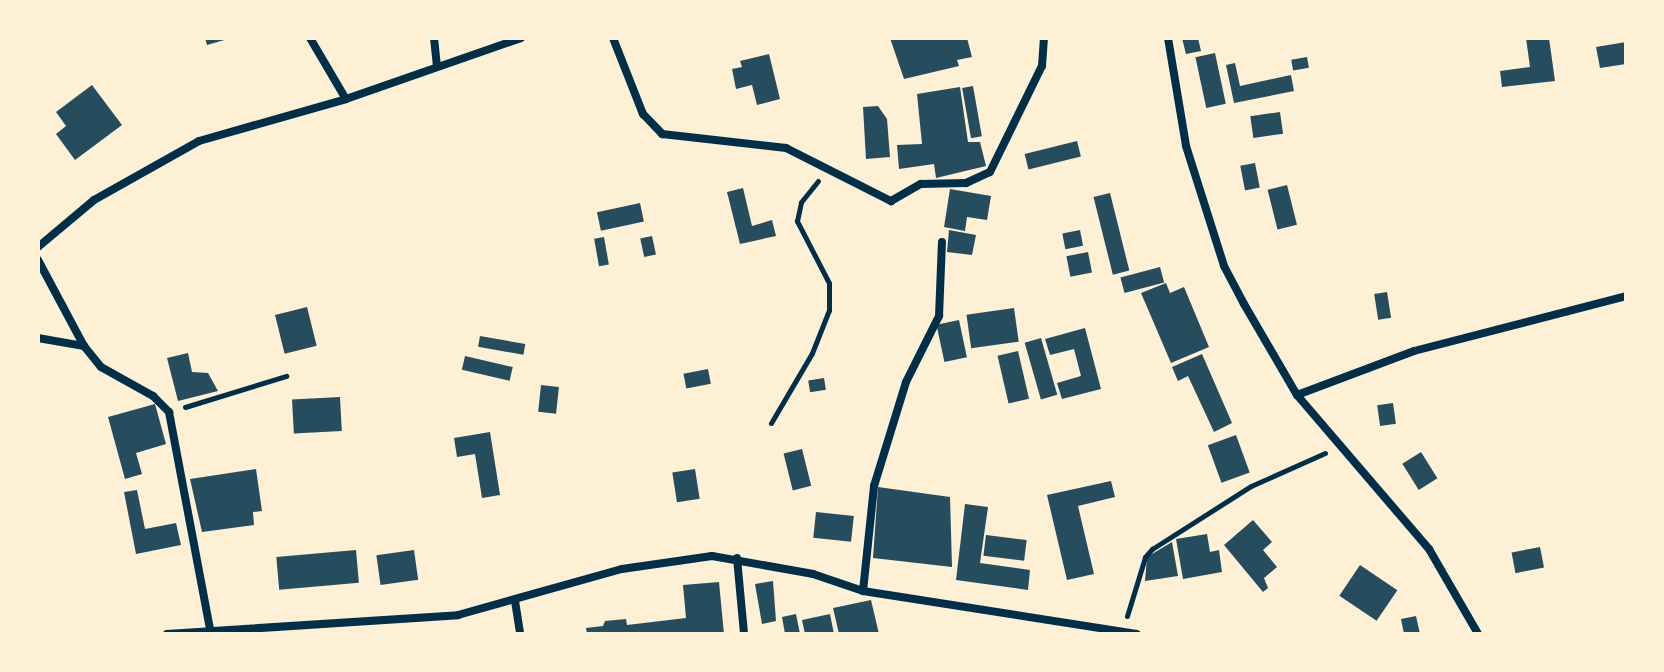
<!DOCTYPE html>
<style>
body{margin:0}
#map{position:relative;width:1664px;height:672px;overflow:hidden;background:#fdf0d5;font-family:"IBM Plex Sans",sans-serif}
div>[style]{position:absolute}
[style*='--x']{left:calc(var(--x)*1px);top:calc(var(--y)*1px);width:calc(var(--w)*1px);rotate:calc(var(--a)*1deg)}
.building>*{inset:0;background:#264d5e;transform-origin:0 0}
.path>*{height:5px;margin:-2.5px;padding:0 2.5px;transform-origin:2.5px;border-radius:2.5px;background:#003049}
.minor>*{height:8px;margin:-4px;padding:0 4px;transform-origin:4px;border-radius:4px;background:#003049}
span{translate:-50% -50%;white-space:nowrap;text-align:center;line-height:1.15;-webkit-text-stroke:6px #fdf0d5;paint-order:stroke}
.frame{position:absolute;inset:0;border:40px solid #fdf0d5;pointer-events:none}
</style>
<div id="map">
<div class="building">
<i style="clip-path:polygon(205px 38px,228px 38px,228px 39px,207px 45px)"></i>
<i style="clip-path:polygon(890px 38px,967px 38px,972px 57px,957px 60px,959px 66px,904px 79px)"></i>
<i style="clip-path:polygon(1182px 38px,1198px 38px,1201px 51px,1186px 54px)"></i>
<i style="clip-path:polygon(1526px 38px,1549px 38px,1555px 81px,1502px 87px,1500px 71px,1530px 67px)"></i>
<i style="clip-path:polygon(1626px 42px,1626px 64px,1600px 68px,1596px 47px)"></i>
<i style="left:1215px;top:53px;width:52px;height:20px;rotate:78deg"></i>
<i style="clip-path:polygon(769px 54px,780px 99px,757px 105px,752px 85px,736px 89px,732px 69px,742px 67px,740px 61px)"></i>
<i style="left:1307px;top:57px;width:11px;height:16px;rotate:80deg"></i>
<i style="clip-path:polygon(1235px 63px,1240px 86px,1291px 75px,1294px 91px,1234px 103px,1226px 65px)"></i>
<i style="clip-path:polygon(92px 85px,122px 125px,75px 160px,56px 134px,66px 126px,56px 112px)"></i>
<i style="left:973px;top:86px;width:51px;height:11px;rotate:80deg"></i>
<i style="clip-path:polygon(960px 87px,968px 142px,980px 142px,986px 166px,936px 178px,934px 164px,899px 169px,897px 145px,922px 144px,917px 94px)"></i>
<i style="clip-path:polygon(878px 106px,887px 119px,890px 157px,866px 159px,863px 107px)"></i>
<i style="left:1280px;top:112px;width:22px;height:30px;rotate:82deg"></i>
<i style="left:1077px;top:141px;width:16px;height:54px;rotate:76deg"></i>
<i style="left:1255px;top:163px;width:25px;height:15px;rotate:79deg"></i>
<i style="left:1287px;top:185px;width:41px;height:20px;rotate:76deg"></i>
<i style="clip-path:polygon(743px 188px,752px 226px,772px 220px,776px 236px,740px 244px,727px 192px)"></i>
<i style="clip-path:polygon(950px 189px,991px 196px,987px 220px,967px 217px,965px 231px,944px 227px)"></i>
<i style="left:1110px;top:193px;width:80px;height:17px;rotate:76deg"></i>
<i style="left:640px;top:203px;width:19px;height:44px;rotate:78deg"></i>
<i style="clip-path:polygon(949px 230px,976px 235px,972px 255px,947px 252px)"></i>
<i style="left:1080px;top:230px;width:16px;height:18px;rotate:79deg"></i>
<i style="left:652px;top:236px;width:19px;height:12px;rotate:78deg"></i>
<i style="left:604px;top:237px;width:28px;height:10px;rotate:80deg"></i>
<i style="left:1088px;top:252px;width:21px;height:22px;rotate:79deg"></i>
<i style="left:1160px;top:267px;width:16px;height:41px;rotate:75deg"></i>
<i style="clip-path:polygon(1166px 283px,1170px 293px,1184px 287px,1209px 347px,1171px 363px,1141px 293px)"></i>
<i style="left:1387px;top:292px;width:26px;height:13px;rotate:81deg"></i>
<i style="left:307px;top:307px;width:40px;height:33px;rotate:76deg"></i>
<i style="left:1014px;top:308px;width:34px;height:48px;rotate:82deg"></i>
<i style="left:959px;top:320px;width:38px;height:23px;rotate:78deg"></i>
<i style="clip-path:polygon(1085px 328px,1101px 389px,1062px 399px,1057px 383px,1081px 376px,1074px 349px,1050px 355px,1045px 339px)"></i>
<i style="left:480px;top:336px;width:46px;height:11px;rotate:10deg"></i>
<i style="left:1041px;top:338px;width:59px;height:17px;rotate:74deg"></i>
<i style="left:1018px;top:351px;width:49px;height:21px;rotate:77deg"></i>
<i style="clip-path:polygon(188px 353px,192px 372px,208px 373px,218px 391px,178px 401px,167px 358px)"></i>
<i style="clip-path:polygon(1202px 354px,1232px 423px,1214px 432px,1188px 376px,1178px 381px,1172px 367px)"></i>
<i style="left:465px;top:356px;width:49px;height:14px;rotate:13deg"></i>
<i style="left:708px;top:369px;width:15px;height:25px;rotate:79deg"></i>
<i style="left:824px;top:378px;width:12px;height:16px;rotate:81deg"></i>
<i style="left:541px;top:385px;width:18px;height:27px;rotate:6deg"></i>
<i style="left:340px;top:397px;width:34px;height:48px;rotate:87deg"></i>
<i style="left:1393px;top:403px;width:21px;height:16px;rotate:82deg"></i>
<i style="clip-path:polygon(155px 404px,166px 444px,136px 453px,142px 474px,125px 479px,108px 417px)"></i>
<i style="clip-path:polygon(490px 432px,500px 495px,482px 498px,475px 454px,457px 457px,454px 438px)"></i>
<i style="left:1236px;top:435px;width:40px;height:30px;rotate:70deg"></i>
<i style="left:802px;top:449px;width:38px;height:19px;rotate:76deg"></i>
<i style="left:1421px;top:452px;width:31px;height:22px;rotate:58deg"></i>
<i style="clip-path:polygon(256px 469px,262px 511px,253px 512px,254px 525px,202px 532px,190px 479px)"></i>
<i style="left:695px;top:469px;width:30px;height:23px;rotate:81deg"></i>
<i style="clip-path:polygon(1111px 481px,1115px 497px,1078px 506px,1094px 574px,1067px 580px,1047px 495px)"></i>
<i style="clip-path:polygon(878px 487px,950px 497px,952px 567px,873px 558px)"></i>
<i style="clip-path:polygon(137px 490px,145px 529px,176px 523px,181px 545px,136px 554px,124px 492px)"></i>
<i style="clip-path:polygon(965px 504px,988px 507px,980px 563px,1030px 570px,1028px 590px,956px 580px)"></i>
<i style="left:816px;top:512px;width:38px;height:26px;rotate:6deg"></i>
<i style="clip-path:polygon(1253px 520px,1272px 542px,1263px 550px,1277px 567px,1264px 578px,1268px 588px,1263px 592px,1224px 545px)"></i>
<i style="clip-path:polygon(1207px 534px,1210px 552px,1219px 550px,1222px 572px,1183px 579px,1176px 539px)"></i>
<i style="left:986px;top:535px;width:41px;height:21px;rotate:7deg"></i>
<i style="clip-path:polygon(1172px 542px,1178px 576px,1145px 581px,1147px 557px)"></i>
<i style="left:1540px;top:547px;width:21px;height:29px;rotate:79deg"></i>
<i style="left:356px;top:550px;width:33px;height:80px;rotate:85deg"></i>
<i style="left:414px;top:550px;width:30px;height:38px;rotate:82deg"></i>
<i style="left:1360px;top:565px;width:45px;height:37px;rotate:34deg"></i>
<i style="clip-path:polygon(773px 581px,776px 621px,762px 624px,755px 584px)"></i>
<i style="clip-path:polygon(719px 582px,724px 634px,587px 634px,586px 628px,603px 626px,605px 621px,626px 619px,627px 625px,686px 618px,683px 585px)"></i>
<i style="clip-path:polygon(871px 600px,879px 634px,839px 634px,833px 608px)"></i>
<i style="clip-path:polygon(796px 614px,800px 634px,785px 634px,782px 617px)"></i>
<i style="clip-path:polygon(830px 614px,834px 634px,805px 634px,802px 620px)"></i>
<i style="clip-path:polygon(1416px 616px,1420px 634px,1404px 634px,1401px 619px)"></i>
</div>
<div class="path">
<i style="--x:185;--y:407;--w:106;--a:-17.1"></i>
<i style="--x:771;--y:423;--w:81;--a:-59.6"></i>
<i style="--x:812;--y:353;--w:46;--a:-68.4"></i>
<i style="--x:829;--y:310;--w:27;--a:-90"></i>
<i style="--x:829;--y:283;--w:70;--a:-117.3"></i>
<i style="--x:797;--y:221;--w:19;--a:-78"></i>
<i style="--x:801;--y:202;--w:27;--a:-51"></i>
<i style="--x:1127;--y:616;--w:62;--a:-73"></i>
<i style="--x:1145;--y:557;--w:11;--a:-49"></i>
<i style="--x:1152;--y:549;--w:117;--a:-32.5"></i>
<i style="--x:1251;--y:486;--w:81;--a:-24"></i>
</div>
<div class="minor">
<i style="--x:310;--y:38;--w:71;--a:59.5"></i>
<i style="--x:434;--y:38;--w:27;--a:84"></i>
<i style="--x:613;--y:38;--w:82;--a:68.5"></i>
<i style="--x:643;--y:114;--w:28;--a:46"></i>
<i style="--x:662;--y:134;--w:125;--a:6.4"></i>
<i style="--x:786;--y:148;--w:118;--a:26.8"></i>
<i style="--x:891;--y:201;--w:34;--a:-30"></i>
<i style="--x:921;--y:184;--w:45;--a:-1.3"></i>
<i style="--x:966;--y:183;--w:26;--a:-25"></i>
<i style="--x:990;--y:172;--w:118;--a:-63.9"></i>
<i style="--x:1042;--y:66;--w:28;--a:-86"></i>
<i style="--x:1168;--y:38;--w:109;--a:80.5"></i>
<i style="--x:1186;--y:146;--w:126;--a:72.4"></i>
<i style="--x:1224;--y:266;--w:43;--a:62.2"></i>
<i style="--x:1244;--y:304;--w:105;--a:59.8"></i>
<i style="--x:1297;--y:395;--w:203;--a:49.4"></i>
<i style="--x:1429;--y:549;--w:98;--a:60"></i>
<i style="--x:38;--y:247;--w:73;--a:-40"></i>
<i style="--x:94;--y:200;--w:120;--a:-29.3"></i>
<i style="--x:199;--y:141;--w:153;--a:-15.9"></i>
<i style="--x:346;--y:99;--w:185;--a:-19.2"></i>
<i style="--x:38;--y:260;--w:98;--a:61.9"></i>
<i style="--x:84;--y:346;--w:27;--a:51"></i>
<i style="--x:101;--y:367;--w:60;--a:29.1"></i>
<i style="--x:153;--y:396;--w:23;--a:45"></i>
<i style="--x:169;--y:412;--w:222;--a:79.3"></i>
<i style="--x:38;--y:338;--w:47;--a:9.9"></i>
<i style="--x:1297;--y:395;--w:125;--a:-20.6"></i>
<i style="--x:1414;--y:351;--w:219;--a:-14.5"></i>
<i style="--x:737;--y:558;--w:76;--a:84.7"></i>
<i style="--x:863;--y:591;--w:106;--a:-84"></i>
<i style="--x:874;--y:486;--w:109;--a:-72.9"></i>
<i style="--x:906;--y:382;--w:74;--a:-63.4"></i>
<i style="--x:939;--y:316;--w:74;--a:-87.7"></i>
<i style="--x:515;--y:601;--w:33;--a:81"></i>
<i style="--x:167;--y:634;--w:292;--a:-3.7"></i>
<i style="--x:458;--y:615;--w:170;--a:-15.7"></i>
<i style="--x:622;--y:569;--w:91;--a:-8.2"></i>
<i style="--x:712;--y:556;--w:103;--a:10.1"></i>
<i style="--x:813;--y:574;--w:53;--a:18.8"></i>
<i style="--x:863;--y:591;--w:277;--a:8.9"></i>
</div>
<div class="frame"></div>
</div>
